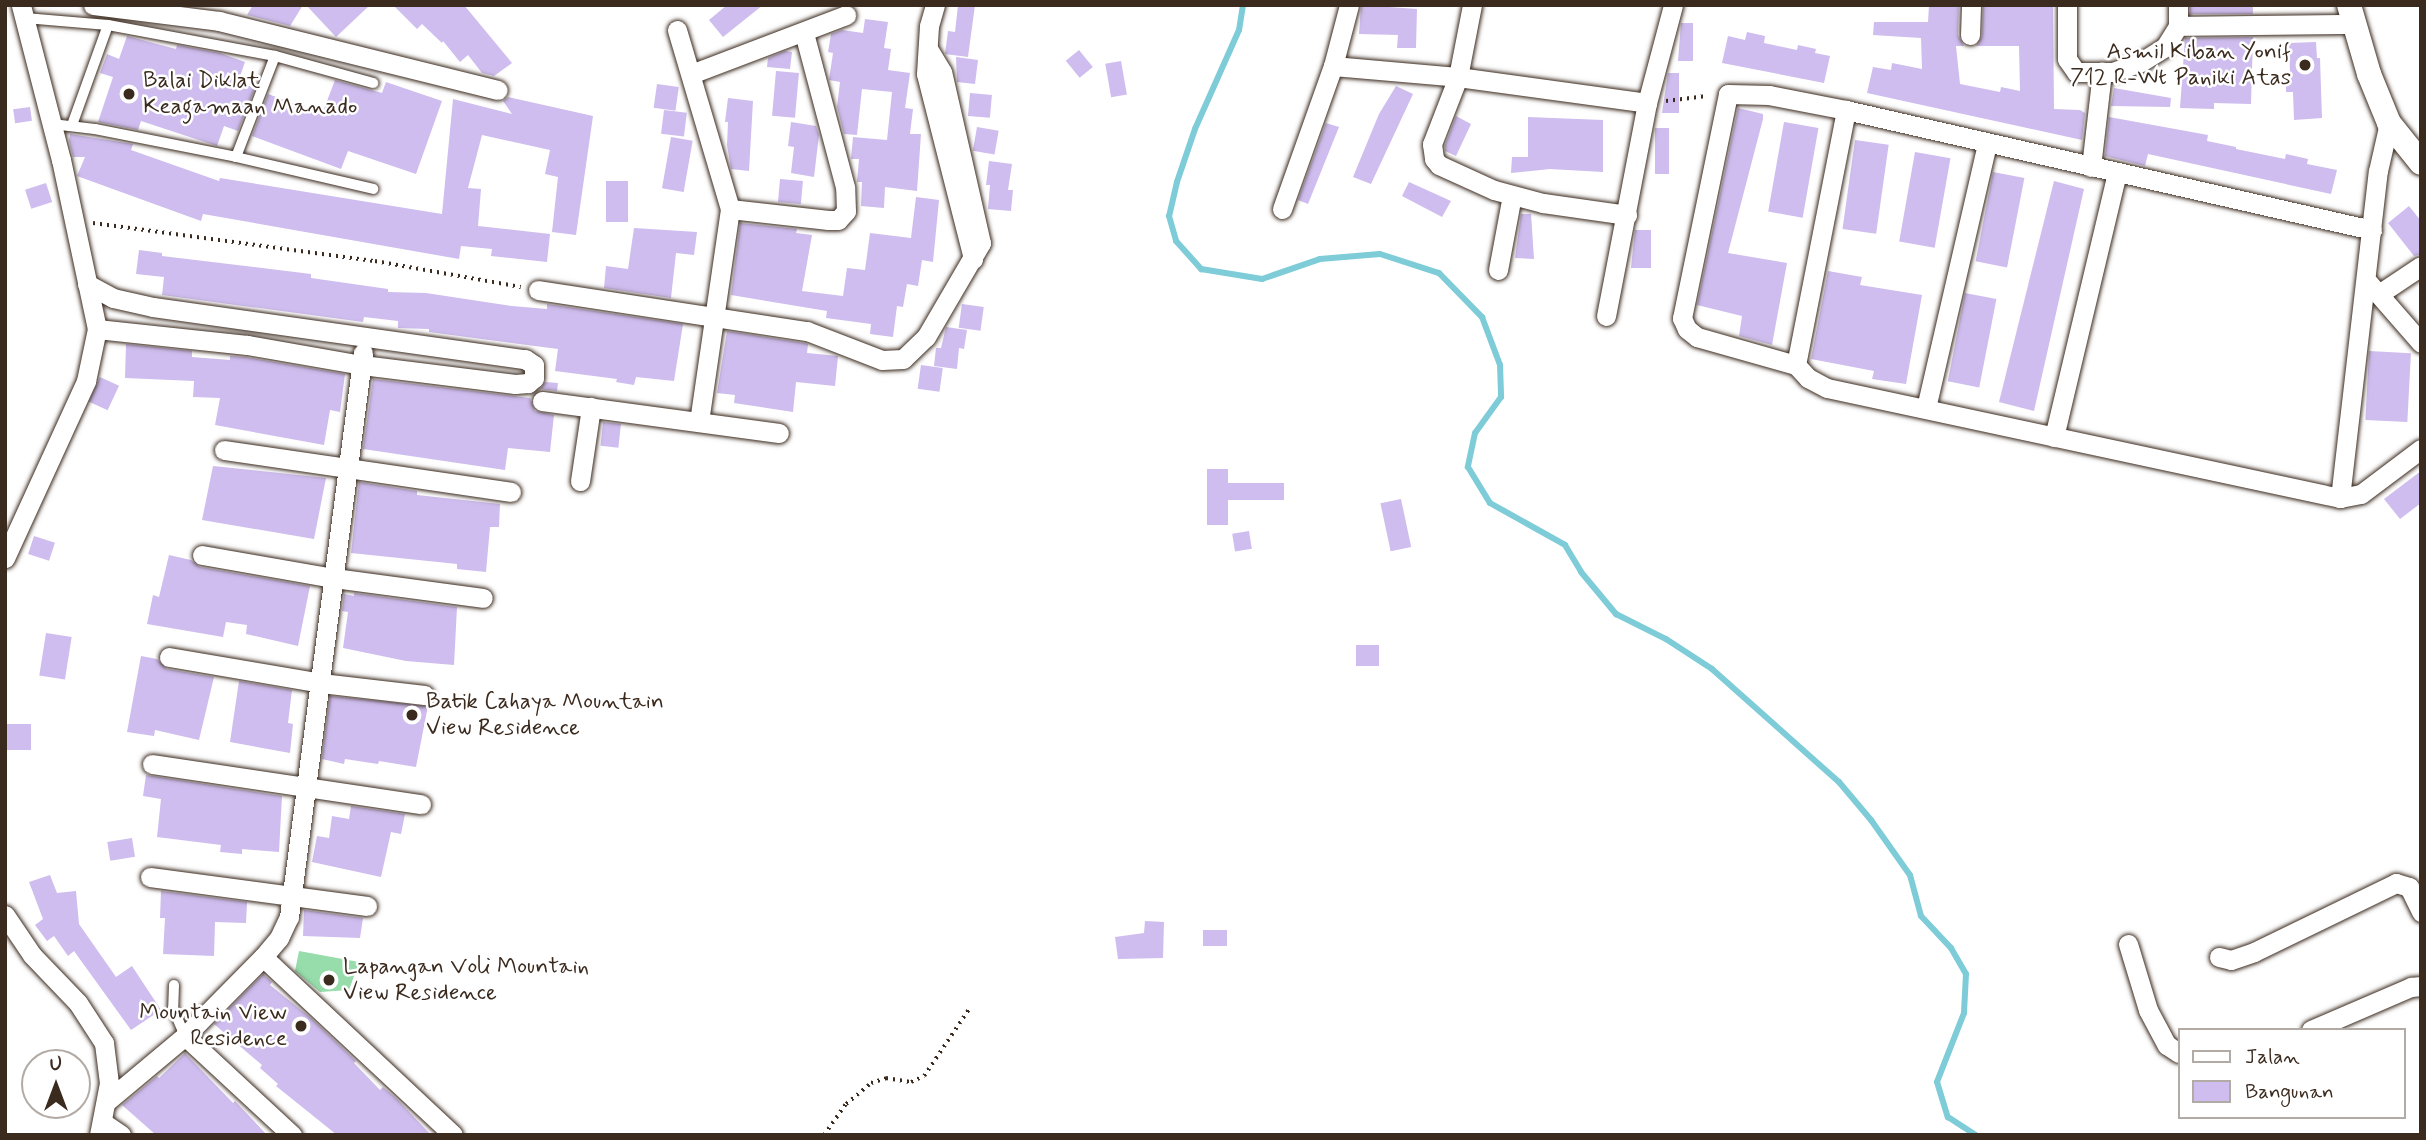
<!DOCTYPE html>
<style>
body{margin:0}
#map{position:relative;width:2426px;height:1140px;overflow:hidden;background:#fff;font-family:Mynerve,sans-serif}
div>[style]{position:absolute}
[style*='--x']{left:calc(var(--x)*1px);top:calc(var(--y)*1px);width:calc(var(--w)*1px);rotate:calc(var(--a)*1deg)}
.green>*{inset:0;background:#96ddab}
.stream>*{height:6px;margin:-3px;padding:0 3px;transform-origin:3px;border-radius:3px;background:#7dccd8}
.building>*{inset:0;background:#cebdee;transform-origin:0 0}
.path>*{height:3.5px;margin-top:-1.75px;transform-origin:0;background:repeating-linear-gradient(90deg,#3b2a1e 0 2px,transparent 0 7px)}
.roads{filter:drop-shadow(0 0 2px #3b2a1e) drop-shadow(0 0 2px #3b2a1e)}
.service>*{height:10px;margin:-5px;padding:0 5px;transform-origin:5px;border-radius:5px;background:#fff}
.minor>*{height:19px;margin:-9.5px;padding:0 9.5px;transform-origin:9.5px;border-radius:9.5px;background:#fff}
.tertiary>*{height:24px;margin:-12px;padding:0 12px;transform-origin:12px;border-radius:12px;background:#fff}
.dots>*{width:19px;height:19px;translate:-50% -50%;box-sizing:border-box;border:4px solid #fff;border-radius:50%}
span{translate:-50% -50%;white-space:nowrap;text-align:center;line-height:1.15;-webkit-text-stroke:5px #fff;paint-order:stroke}
.poi-label{font-size:23px;color:#3b2a1e}
.right{translate:-100% -50%;text-align:right}
.left{translate:0 -50%;text-align:left}
.frame{position:absolute;inset:0;border:7px solid #3b2a1e;pointer-events:none}
.legend{position:absolute;left:2178px;top:1028px;width:228px;height:91px;box-sizing:border-box;background:#fff;border:2px solid #b1aaa5;margin:0;padding:9px 12px;list-style:none;font-size:21px;color:#3b2a1e}
.legend li{display:flex;align-items:center;gap:14px;height:35px}
.legend b{width:35px;border:2px solid #b1aaa5}
.north{position:absolute;left:21px;top:1049px;width:70px;height:70px;box-sizing:border-box;background:#fff;border:2px solid #b1aaa5;border-radius:50%;rotate:0deg;font-size:19px;font-weight:700;line-height:28px;text-align:center;color:#3b2a1e}
.north::after{content:'';display:block;margin:auto;width:24px;height:32px;background:#3b2a1e;clip-path:polygon(50% 0,100% 100%,50% 72%,0 100%)}
</style>
<div id="map">
<div class="green">
<i style="clip-path:polygon(299px 951px,359px 962px,349px 990px,320px 992px,295px 971px)"></i>
</div>
<div class="stream">
<i style="--x:1243;--y:5;--w:25;--a:99"></i>
<i style="--x:1239;--y:30;--w:108;--a:114"></i>
<i style="--x:1195;--y:129;--w:56;--a:108.8"></i>
<i style="--x:1177;--y:182;--w:35;--a:103"></i>
<i style="--x:1169;--y:216;--w:26;--a:74"></i>
<i style="--x:1176;--y:241;--w:38;--a:48"></i>
<i style="--x:1201;--y:269;--w:62;--a:9.3"></i>
<i style="--x:1262;--y:279;--w:61;--a:-19"></i>
<i style="--x:1320;--y:259;--w:60;--a:-4.8"></i>
<i style="--x:1380;--y:254;--w:62;--a:17.9"></i>
<i style="--x:1439;--y:273;--w:62;--a:45.7"></i>
<i style="--x:1482;--y:317;--w:51;--a:69.4"></i>
<i style="--x:1500;--y:365;--w:32;--a:88"></i>
<i style="--x:1501;--y:397;--w:44;--a:125.8"></i>
<i style="--x:1475;--y:433;--w:35;--a:102"></i>
<i style="--x:1468;--y:467;--w:42;--a:58.6"></i>
<i style="--x:1490;--y:503;--w:86;--a:29.2"></i>
<i style="--x:1565;--y:545;--w:31;--a:59"></i>
<i style="--x:1581;--y:572;--w:55;--a:50.2"></i>
<i style="--x:1616;--y:614;--w:56;--a:26.6"></i>
<i style="--x:1666;--y:639;--w:55;--a:33.1"></i>
<i style="--x:1712;--y:669;--w:170;--a:41.7"></i>
<i style="--x:1839;--y:782;--w:50;--a:49.9"></i>
<i style="--x:1871;--y:820;--w:67;--a:54.7"></i>
<i style="--x:1910;--y:875;--w:42;--a:75"></i>
<i style="--x:1921;--y:916;--w:44;--a:46.8"></i>
<i style="--x:1951;--y:948;--w:30;--a:60"></i>
<i style="--x:1966;--y:974;--w:39;--a:93"></i>
<i style="--x:1964;--y:1013;--w:74;--a:111.4"></i>
<i style="--x:1937;--y:1082;--w:37;--a:73"></i>
<i style="--x:1948;--y:1117;--w:33;--a:33"></i>
</div>
<div class="building">
<i style="clip-path:polygon(253px 5px,303px 5px,290px 26px,247px 15px)"></i>
<i style="clip-path:polygon(306px 5px,370px 5px,336px 37px)"></i>
<i style="clip-path:polygon(393px 5px,464px 5px,512px 63px,494px 76px,482px 73px,468px 55px,460px 62px,443px 41px,442px 43px,422px 24px,417px 29px)"></i>
<i style="clip-path:polygon(727px 5px,763px 5px,723px 37px,709px 20px)"></i>
<i style="clip-path:polygon(958px 5px,975px 5px,968px 57px,945px 54px,948px 31px,955px 32px)"></i>
<i style="clip-path:polygon(1361px 5px,1417px 9px,1416px 48px,1397px 48px,1398px 35px,1359px 34px)"></i>
<i style="clip-path:polygon(1929px 5px,1959px 5px,1958px 35px,1964px 46px,1956px 46px,1960px 84px,2000px 92px,2001px 87px,2020px 91px,2019px 46px,1976px 46px,1982px 36px,1983px 5px,2053px 5px,2054px 109px,2080px 110px,2085px 113px,2082px 140px,1867px 93px,1873px 67px,1891px 70px,1892px 63px,1922px 69px,1921px 38px,1873px 35px,1874px 22px,1928px 22px)"></i>
<i style="left:2190px;top:5px;width:63px;height:9px"></i>
<i style="clip-path:polygon(865px 19px,888px 22px,884px 48px,891px 49px,888px 70px,910px 73px,905px 108px,913px 109px,910px 134px,921px 134px,917px 191px,885px 187px,884px 208px,861px 206px,862px 182px,857px 182px,859px 159px,851px 159px,853px 137px,887px 140px,892px 92px,862px 89px,857px 135px,844px 134px,837px 107px,840px 82px,829px 80px,833px 53px,828px 52px,831px 34px,842px 30px,863px 33px)"></i>
<i style="clip-path:polygon(1681px 23px,1693px 23px,1693px 61px,1678px 61px)"></i>
<i style="clip-path:polygon(1747px 32px,1765px 36px,1764px 43px,1797px 50px,1798px 45px,1816px 49px,1815px 53px,1830px 56px,1824px 83px,1722px 63px,1728px 36px,1745px 40px)"></i>
<i style="clip-path:polygon(127px 36px,176px 49px,177px 45px,220px 53px,245px 62px,238px 82px,255px 88px,238px 131px,224px 126px,217px 146px,141px 121px,138px 130px,98px 122px,113px 77px,100px 73px,107px 54px,119px 59px)"></i>
<i style="clip-path:polygon(2253px 37px,2251px 104px,2214px 103px,2214px 109px,2180px 108px,2185px 38px)"></i>
<i style="clip-path:polygon(2316px 42px,2317px 58px,2320px 58px,2322px 118px,2294px 120px,2293px 92px,2286px 92px,2286px 72px,2290px 72px,2289px 43px)"></i>
<i style="left:1079px;top:50px;width:22px;height:17px;rotate:51deg"></i>
<i style="clip-path:polygon(785px 51px,792px 52px,790px 69px,767px 67px,768px 58px)"></i>
<i style="clip-path:polygon(956px 57px,978px 60px,975px 84px,957px 82px)"></i>
<i style="left:1121px;top:61px;width:34px;height:16px;rotate:80deg"></i>
<i style="left:776px;top:71px;width:23px;height:45px;rotate:5deg"></i>
<i style="clip-path:polygon(1668px 73px,1679px 73px,1679px 113px,1662px 113px)"></i>
<i style="clip-path:polygon(335px 80px,382px 93px,386px 82px,442px 101px,416px 174px,348px 151px,341px 169px,252px 136px,268px 94px,322px 114px)"></i>
<i style="left:657px;top:84px;width:22px;height:24px;rotate:8deg"></i>
<i style="clip-path:polygon(1396px 86px,1413px 94px,1371px 184px,1353px 177px,1379px 114px)"></i>
<i style="clip-path:polygon(2114px 88px,2171px 98px,2170px 107px,2111px 106px)"></i>
<i style="left:970px;top:93px;width:22px;height:23px;rotate:5deg"></i>
<i style="clip-path:polygon(508px 97px,593px 116px,576px 235px,552px 232px,558px 177px,545px 174px,550px 150px,482px 135px,468px 188px,481px 189px,478px 226px,550px 234px,547px 262px,491px 256px,492px 249px,461px 246px,459px 259px,203px 214px,201px 221px,77px 176px,85px 157px,73px 157px,69px 141px,70px 134px,133px 144px,131px 150px,219px 181px,220px 178px,442px 214px,453px 99px,512px 114px,503px 101px)"></i>
<i style="clip-path:polygon(728px 98px,753px 101px,749px 171px,731px 169px,727px 145px,728px 122px,725px 122px)"></i>
<i style="left:30px;top:107px;width:14px;height:17px;rotate:82deg"></i>
<i style="clip-path:polygon(1738px 108px,1763px 114px,1763px 119px,1728px 253px,1787px 263px,1772px 345px,1739px 336px,1742px 316px,1697px 305px)"></i>
<i style="left:664px;top:110px;width:23px;height:24px;rotate:7deg"></i>
<i style="clip-path:polygon(1456px 116px,1471px 124px,1456px 156px,1445px 151px,1445px 145px)"></i>
<i style="clip-path:polygon(1528px 117px,1603px 120px,1603px 172px,1550px 169px,1511px 173px,1512px 157px,1528px 157px)"></i>
<i style="clip-path:polygon(2109px 117px,2208px 135px,2207px 141px,2236px 147px,2236px 149px,2285px 159px,2286px 154px,2308px 159px,2307px 164px,2337px 170px,2331px 194px,2148px 154px,2145px 166px,2105px 156px)"></i>
<i style="clip-path:polygon(791px 122px,816px 126px,819px 135px,814px 177px,791px 173px,794px 147px,788px 146px)"></i>
<i style="left:1784px;top:122px;width:35px;height:91px;rotate:10deg"></i>
<i style="clip-path:polygon(1326px 123px,1339px 127px,1308px 204px,1298px 200px)"></i>
<i style="left:977px;top:127px;width:22px;height:24px;rotate:10deg"></i>
<i style="left:1655px;top:128px;width:14px;height:46px"></i>
<i style="left:671px;top:137px;width:22px;height:52px;rotate:10deg"></i>
<i style="left:1855px;top:140px;width:34px;height:90px;rotate:8deg"></i>
<i style="left:1915px;top:152px;width:36px;height:91px;rotate:10deg"></i>
<i style="clip-path:polygon(989px 161px,1012px 164px,1008px 190px,1013px 190px,1011px 211px,988px 209px,990px 185px,986px 185px)"></i>
<i style="left:1993px;top:172px;width:32px;height:91px;rotate:11deg"></i>
<i style="left:780px;top:179px;width:23px;height:23px;rotate:5deg"></i>
<i style="left:606px;top:181px;width:22px;height:41px"></i>
<i style="clip-path:polygon(2054px 181px,2084px 189px,2034px 411px,1999px 402px)"></i>
<i style="clip-path:polygon(1409px 182px,1451px 201px,1442px 217px,1402px 196px)"></i>
<i style="left:46px;top:183px;width:20px;height:22px;rotate:72deg"></i>
<i style="clip-path:polygon(916px 197px,939px 200px,933px 262px,922px 260px,918px 286px,907px 284px,903px 307px,897px 306px,893px 337px,870px 334px,871px 324px,826px 318px,827px 311px,731px 295px,740px 223px,797px 229px,796px 233px,812px 235px,802px 291px,843px 296px,847px 268px,865px 270px,870px 233px,911px 238px)"></i>
<i style="clip-path:polygon(2409px 206px,2421px 221px,2421px 254px,2414px 256px,2388px 223px)"></i>
<i style="clip-path:polygon(1521px 214px,1531px 214px,1534px 259px,1515px 258px)"></i>
<i style="clip-path:polygon(634px 228px,697px 232px,694px 255px,676px 253px,671px 298px,604px 288px,606px 266px,628px 269px)"></i>
<i style="clip-path:polygon(1635px 230px,1651px 230px,1651px 268px,1631px 268px)"></i>
<i style="clip-path:polygon(139px 250px,162px 253px,162px 256px,311px 274px,311px 278px,388px 289px,388px 292px,426px 293px,512px 306px,547px 309px,547px 304px,683px 324px,674px 381px,636px 377px,634px 385px,616px 382px,617px 379px,555px 371px,558px 349px,429px 332px,429px 329px,398px 328px,398px 321px,364px 317px,363px 322px,162px 295px,164px 277px,136px 274px)"></i>
<i style="clip-path:polygon(1828px 271px,1862px 277px,1860px 285px,1922px 295px,1906px 384px,1872px 379px,1874px 371px,1811px 359px)"></i>
<i style="left:1965px;top:293px;width:32px;height:90px;rotate:11deg"></i>
<i style="left:962px;top:304px;width:22px;height:24px;rotate:8deg"></i>
<i style="clip-path:polygon(946px 327px,967px 330px,964px 349px,959px 348px,957px 369px,934px 366px,936px 348px,941px 348px)"></i>
<i style="clip-path:polygon(727px 331px,804px 343px,808px 344px,807px 353px,838px 356px,835px 386px,796px 382px,793px 412px,734px 403px,735px 395px,717px 393px)"></i>
<i style="clip-path:polygon(126px 344px,192px 351px,192px 357px,230px 360px,230px 356px,245px 357px,345px 374px,340px 412px,330px 410px,324px 445px,215px 425px,220px 398px,193px 397px,194px 381px,125px 378px)"></i>
<i style="left:2369px;top:351px;width:42px;height:69px;rotate:3deg"></i>
<i style="left:921px;top:365px;width:22px;height:24px;rotate:8deg"></i>
<i style="left:100px;top:377px;width:21px;height:27px;rotate:25deg"></i>
<i style="clip-path:polygon(373px 379px,530px 398px,535px 411px,554px 415px,550px 452px,508px 448px,505px 470px,363px 449px)"></i>
<i style="clip-path:polygon(545px 382px,558px 383px,557px 391px,540px 389px)"></i>
<i style="left:603px;top:422px;width:18px;height:24px;rotate:6deg"></i>
<i style="clip-path:polygon(213px 466px,326px 478px,314px 539px,202px 520px)"></i>
<i style="clip-path:polygon(1207px 469px,1228px 469px,1228px 483px,1284px 483px,1284px 500px,1228px 500px,1228px 525px,1207px 525px)"></i>
<i style="clip-path:polygon(2421px 471px,2421px 503px,2400px 519px,2384px 499px)"></i>
<i style="clip-path:polygon(359px 482px,417px 491px,417px 495px,500px 504px,499px 527px,490px 527px,486px 572px,457px 569px,457px 564px,351px 553px)"></i>
<i style="left:1401px;top:499px;width:49px;height:21px;rotate:78deg"></i>
<i style="left:1249px;top:531px;width:18px;height:17px;rotate:81deg"></i>
<i style="left:34px;top:536px;width:22px;height:19px;rotate:18deg"></i>
<i style="clip-path:polygon(169px 555px,191px 560px,200px 567px,310px 586px,298px 646px,246px 634px,247px 625px,226px 622px,223px 637px,147px 624px,153px 595px,159px 597px)"></i>
<i style="clip-path:polygon(354px 593px,457px 607px,454px 665px,406px 661px,343px 648px,348px 612px,342px 611px,344px 594px,354px 596px)"></i>
<i style="left:46px;top:633px;width:26px;height:43px;rotate:9deg"></i>
<i style="left:1356px;top:645px;width:23px;height:21px"></i>
<i style="clip-path:polygon(141px 656px,157px 659px,167px 669px,214px 677px,199px 740px,155px 730px,154px 736px,127px 732px)"></i>
<i style="clip-path:polygon(239px 681px,292px 690px,288px 723px,293px 724px,290px 753px,230px 742px)"></i>
<i style="clip-path:polygon(330px 696px,428px 706px,416px 767px,379px 761px,378px 764px,345px 759px,344px 764px,322px 759px)"></i>
<i style="left:5px;top:724px;width:26px;height:26px"></i>
<i style="clip-path:polygon(146px 775px,282px 796px,279px 852px,242px 849px,242px 854px,220px 852px,221px 845px,157px 837px,161px 799px,143px 796px)"></i>
<i style="clip-path:polygon(351px 806px,405px 814px,401px 834px,391px 832px,381px 877px,312px 862px,317px 836px,329px 838px,332px 816px,349px 819px)"></i>
<i style="left:132px;top:838px;width:19px;height:25px;rotate:81deg"></i>
<i style="clip-path:polygon(50px 875px,57px 893px,76px 891px,79px 924px,116px 977px,132px 966px,161px 1010px,131px 1030px,74px 951px,68px 956px,54px 936px,47px 941px,35px 925px,43px 919px,29px 882px)"></i>
<i style="clip-path:polygon(161px 891px,247px 902px,246px 923px,215px 922px,214px 956px,163px 954px,165px 918px,160px 918px)"></i>
<i style="clip-path:polygon(304px 910px,363px 918px,360px 938px,303px 936px)"></i>
<i style="clip-path:polygon(1145px 921px,1164px 922px,1163px 958px,1118px 959px,1115px 937px,1144px 933px)"></i>
<i style="left:1227px;top:930px;width:16px;height:24px;rotate:90deg"></i>
<i style="clip-path:polygon(263px 974px,272px 982px,270px 985px,311px 1018px,356px 1061px,354px 1063px,380px 1090px,383px 1087px,397px 1099px,431px 1135px,337px 1135px,276px 1086px,278px 1084px,260px 1068px,262px 1065px,214px 1024px)"></i>
<i style="clip-path:polygon(185px 1053px,233px 1103px,235px 1101px,267px 1135px,156px 1135px,122px 1105px,157px 1076px,159px 1078px)"></i>
</div>
<div class="path">
<i style="--x:1666;--y:101;--w:41;--a:-7"></i>
<i style="--x:93;--y:223;--w:285;--a:7.7"></i>
<i style="--x:375;--y:261;--w:148;--a:10.1"></i>
<i style="--x:824;--y:1135;--w:38;--a:-55"></i>
<i style="--x:846;--y:1104;--w:33;--a:-40"></i>
<i style="--x:871;--y:1083;--w:16;--a:-18"></i>
<i style="--x:886;--y:1078;--w:25;--a:9"></i>
<i style="--x:911;--y:1082;--w:14;--a:-25"></i>
<i style="--x:924;--y:1076;--w:81;--a:-56.1"></i>
</div>
<div class="roads">
<div class="service">
<i style="--x:25;--y:18;--w:83;--a:4.8"></i>
<i style="--x:108;--y:25;--w:170;--a:10.5"></i>
<i style="--x:275;--y:56;--w:102;--a:15.4"></i>
<i style="--x:52;--y:124;--w:43;--a:6.6"></i>
<i style="--x:95;--y:129;--w:144;--a:11.2"></i>
<i style="--x:236;--y:157;--w:108;--a:-68.9"></i>
<i style="--x:72;--y:125;--w:106;--a:-70.2"></i>
<i style="--x:236;--y:157;--w:141;--a:13.1"></i>
<i style="--x:174;--y:985;--w:23;--a:92"></i>
<i style="--x:173;--y:1008;--w:30;--a:67"></i>
</div>
<div class="minor">
<i style="--x:93;--y:5;--w:127;--a:7.2"></i>
<i style="--x:219;--y:21;--w:287;--a:13.9"></i>
<i style="--x:935;--y:5;--w:22;--a:106"></i>
<i style="--x:929;--y:26;--w:48;--a:93.6"></i>
<i style="--x:926;--y:74;--w:191;--a:75.7"></i>
<i style="--x:1472;--y:5;--w:73;--a:101"></i>
<i style="--x:1458;--y:77;--w:72;--a:111.2"></i>
<i style="--x:1432;--y:144;--w:15;--a:82"></i>
<i style="--x:1434;--y:159;--w:8;--a:50"></i>
<i style="--x:1439;--y:165;--w:60;--a:24.4"></i>
<i style="--x:1494;--y:190;--w:51;--a:14.9"></i>
<i style="--x:1543;--y:203;--w:85;--a:8.1"></i>
<i style="--x:2067;--y:5;--w:54;--a:90"></i>
<i style="--x:2067;--y:59;--w:16;--a:55"></i>
<i style="--x:2076;--y:72;--w:37;--a:0"></i>
<i style="--x:2113;--y:72;--w:30;--a:-20"></i>
<i style="--x:2141;--y:62;--w:28;--a:-32"></i>
<i style="--x:2165;--y:47;--w:25;--a:-58"></i>
<i style="--x:2178;--y:26;--w:21;--a:-90"></i>
<i style="--x:2178;--y:26;--w:176;--a:-0.7"></i>
<i style="--x:677;--y:30;--w:187;--a:73.5"></i>
<i style="--x:730;--y:209;--w:214;--a:98.3"></i>
<i style="--x:1970;--y:35;--w:30;--a:-88"></i>
<i style="--x:1333;--y:66;--w:125;--a:5"></i>
<i style="--x:1458;--y:77;--w:191;--a:7.8"></i>
<i style="--x:691;--y:74;--w:166;--a:-20.8"></i>
<i style="--x:2091;--y:167;--w:96;--a:-83.4"></i>
<i style="--x:730;--y:209;--w:99;--a:6.4"></i>
<i style="--x:828;--y:220;--w:10;--a:0"></i>
<i style="--x:838;--y:220;--w:12;--a:-48"></i>
<i style="--x:846;--y:211;--w:24;--a:-92"></i>
<i style="--x:845;--y:187;--w:159;--a:-104.9"></i>
<i style="--x:1282;--y:209;--w:152;--a:-70.4"></i>
<i style="--x:1333;--y:66;--w:63;--a:-75.3"></i>
<i style="--x:2372;--y:230;--w:540;--a:-167.15"></i>
<i style="--x:1846;--y:110;--w:78;--a:-169"></i>
<i style="--x:1769;--y:95;--w:41;--a:-178.6"></i>
<i style="--x:1728;--y:94;--w:229;--a:101.6"></i>
<i style="--x:1682;--y:318;--w:12;--a:66"></i>
<i style="--x:1687;--y:329;--w:13;--a:39"></i>
<i style="--x:1697;--y:337;--w:103;--a:15.8"></i>
<i style="--x:1796;--y:365;--w:18;--a:47"></i>
<i style="--x:1808;--y:378;--w:21;--a:28"></i>
<i style="--x:1827;--y:388;--w:525;--a:12.1"></i>
<i style="--x:2340;--y:498;--w:21;--a:-11"></i>
<i style="--x:2361;--y:494;--w:75;--a:-36.9"></i>
<i style="--x:1498;--y:270;--w:76;--a:-79.4"></i>
<i style="--x:2367;--y:281;--w:82;--a:48.9"></i>
<i style="--x:87;--y:284;--w:30;--a:28"></i>
<i style="--x:113;--y:298;--w:41;--a:12.7"></i>
<i style="--x:153;--y:307;--w:376;--a:8"></i>
<i style="--x:525;--y:359;--w:11;--a:34"></i>
<i style="--x:534;--y:365;--w:13;--a:90"></i>
<i style="--x:534;--y:378;--w:8;--a:140"></i>
<i style="--x:528;--y:383;--w:13;--a:176"></i>
<i style="--x:515;--y:384;--w:154;--a:-172.9"></i>
<i style="--x:362;--y:365;--w:117;--a:-170.1"></i>
<i style="--x:247;--y:345;--w:151;--a:-173.9"></i>
<i style="--x:538;--y:290;--w:272;--a:8.7"></i>
<i style="--x:807;--y:331;--w:80;--a:21.1"></i>
<i style="--x:882;--y:360;--w:21;--a:-3"></i>
<i style="--x:903;--y:359;--w:32;--a:-44"></i>
<i style="--x:926;--y:337;--w:109;--a:-59.7"></i>
<i style="--x:981;--y:243;--w:175;--a:-102.8"></i>
<i style="--x:942;--y:72;--w:26;--a:-121"></i>
<i style="--x:2379;--y:294;--w:50;--a:-33.7"></i>
<i style="--x:1606;--y:316;--w:217;--a:-79.1"></i>
<i style="--x:1647;--y:103;--w:101;--a:-75.1"></i>
<i style="--x:1796;--y:365;--w:260;--a:-78.9"></i>
<i style="--x:542;--y:401;--w:239;--a:7.7"></i>
<i style="--x:1926;--y:408;--w:271;--a:-77"></i>
<i style="--x:2054;--y:437;--w:271;--a:-76.6"></i>
<i style="--x:224;--y:450;--w:290;--a:8.3"></i>
<i style="--x:580;--y:481;--w:75;--a:-81.5"></i>
<i style="--x:2340;--y:498;--w:329;--a:-83.4"></i>
<i style="--x:2378;--y:171;--w:49;--a:-77.1"></i>
<i style="--x:202;--y:555;--w:134;--a:9.9"></i>
<i style="--x:334;--y:578;--w:150;--a:7.6"></i>
<i style="--x:5;--y:558;--w:195;--a:-65.4"></i>
<i style="--x:86;--y:381;--w:53;--a:-78.1"></i>
<i style="--x:97;--y:329;--w:173;--a:-102"></i>
<i style="--x:61;--y:160;--w:160;--a:-104.5"></i>
<i style="--x:169;--y:657;--w:154;--a:9.7"></i>
<i style="--x:321;--y:683;--w:104;--a:6.6"></i>
<i style="--x:152;--y:764;--w:272;--a:8.5"></i>
<i style="--x:150;--y:877;--w:219;--a:7.6"></i>
<i style="--x:5;--y:915;--w:48;--a:56"></i>
<i style="--x:32;--y:955;--w:66;--a:46.2"></i>
<i style="--x:78;--y:1003;--w:48;--a:57"></i>
<i style="--x:104;--y:1043;--w:40;--a:82.9"></i>
<i style="--x:109;--y:1083;--w:53;--a:100.9"></i>
<i style="--x:2128;--y:944;--w:69;--a:73.1"></i>
<i style="--x:2148;--y:1010;--w:40;--a:62"></i>
<i style="--x:2167;--y:1045;--w:14;--a:34"></i>
<i style="--x:263;--y:957;--w:260;--a:43.1"></i>
<i style="--x:2219;--y:957;--w:12;--a:14"></i>
<i style="--x:2231;--y:960;--w:24;--a:-19"></i>
<i style="--x:2254;--y:952;--w:158;--a:-25.9"></i>
<i style="--x:2396;--y:883;--w:14;--a:17"></i>
<i style="--x:2409;--y:887;--w:28;--a:64"></i>
<i style="--x:2311;--y:1030;--w:109;--a:-23.3"></i>
<i style="--x:2411;--y:987;--w:10;--a:-6"></i>
<i style="--x:185;--y:1036;--w:111;--a:-45.4"></i>
<i style="--x:263;--y:957;--w:25;--a:-50"></i>
<i style="--x:279;--y:938;--w:23;--a:-65"></i>
<i style="--x:289;--y:917;--w:569;--a:-82.53"></i>
<i style="--x:106;--y:1102;--w:103;--a:-39.9"></i>
<i style="--x:185;--y:1036;--w:146;--a:42.8"></i>
<i style="--x:102;--y:1122;--w:23;--a:34"></i>
</div>
<div class="tertiary">
<i style="--x:2349;--y:5;--w:72;--a:73.8"></i>
<i style="--x:2369;--y:74;--w:53;--a:67.8"></i>
<i style="--x:2389;--y:123;--w:51;--a:51.3"></i>
</div>
</div>
<div class="dots">
<i style="left:2305px;top:65px;background:#3b2a1e"></i>
<i style="left:129px;top:94px;background:#3b2a1e"></i>
<i style="left:412px;top:715px;background:#3b2a1e"></i>
<i style="left:329px;top:980px;background:#3b2a1e"></i>
<i style="left:301px;top:1026px;background:#3b2a1e"></i>
</div>
<div class="poi-label">
<span class="right" style="left:2291px;top:65px">Asmil Kiban Yonif<br>712 R-Wt Paniki Atas</span>
<span class="left" style="left:143px;top:94px">Balai Diklat<br>Keagamaan Manado</span>
<span class="left" style="left:426px;top:715px">Batik Cahaya Mountain<br>View Residence</span>
<span class="left" style="left:343px;top:980px">Lapangan Voli Mountain<br>View Residence</span>
<span class="right" style="left:287px;top:1026px">Mountain View<br>Residence</span>
</div>
<div class="frame"></div>
<ul class="legend">
<li><b style="height:9px;background:#fff"></b>Jalan</li>
<li><b style="height:19px;background:#cebdee"></b>Bangunan</li>
</ul>
<div class="north">U</div>
</div>
